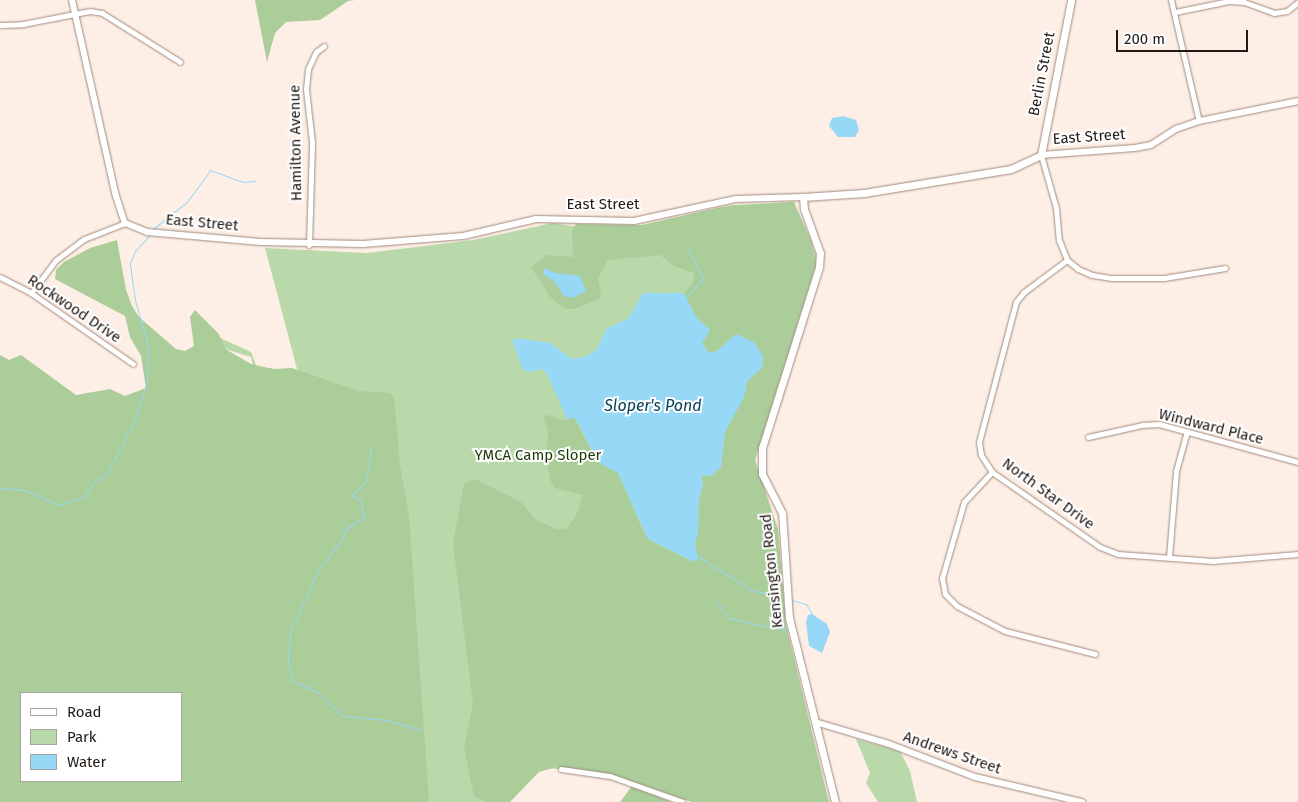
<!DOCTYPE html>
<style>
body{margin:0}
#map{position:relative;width:1298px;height:802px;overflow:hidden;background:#feefe6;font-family:"Fira Sans",sans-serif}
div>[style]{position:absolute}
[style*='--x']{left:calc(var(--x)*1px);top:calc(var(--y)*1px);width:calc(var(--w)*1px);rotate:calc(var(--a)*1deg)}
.green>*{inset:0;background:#b9d9aa}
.forest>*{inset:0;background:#aacd9a}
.water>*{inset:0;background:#97d8f6}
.stream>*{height:1px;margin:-0.5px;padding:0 0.5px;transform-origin:0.5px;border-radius:0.5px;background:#97d8f6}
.roads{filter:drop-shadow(0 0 1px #a0897c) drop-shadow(0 0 1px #a0897c)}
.minor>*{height:5px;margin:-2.5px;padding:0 2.5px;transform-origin:2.5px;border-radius:2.5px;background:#fff}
.tertiary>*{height:6px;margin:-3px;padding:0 3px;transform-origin:3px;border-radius:3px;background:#fff}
.secondary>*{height:7px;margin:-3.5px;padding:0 3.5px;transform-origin:3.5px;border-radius:3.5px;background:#fff}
span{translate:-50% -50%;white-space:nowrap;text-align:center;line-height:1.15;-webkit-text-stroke:4px #fff;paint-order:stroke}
.street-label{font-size:15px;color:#211914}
.park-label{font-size:15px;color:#1b3a05}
.water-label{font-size:16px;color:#064055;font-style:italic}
.legend{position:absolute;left:20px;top:692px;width:162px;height:90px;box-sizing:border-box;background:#fff;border:1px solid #a6a3a1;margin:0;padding:6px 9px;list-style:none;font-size:15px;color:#211914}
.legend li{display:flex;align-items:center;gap:10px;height:25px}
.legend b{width:25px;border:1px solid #a6a3a1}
.scale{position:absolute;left:1116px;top:30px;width:132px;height:22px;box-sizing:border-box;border:2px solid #211914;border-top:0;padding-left:6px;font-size:15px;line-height:18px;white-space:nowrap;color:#211914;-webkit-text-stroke:4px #fff;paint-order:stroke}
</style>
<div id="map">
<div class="green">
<i style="clip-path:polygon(793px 202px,818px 260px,755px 460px,774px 538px,692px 802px,620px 777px,524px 765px,479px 797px,486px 802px,236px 802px,181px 781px,181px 693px,0 674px,0 441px,20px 441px,254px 371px,251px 357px,228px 350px,216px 336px,251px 352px,258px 370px,271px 368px,301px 384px,265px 248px,367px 253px,473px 240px,553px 223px,621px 234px,732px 205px)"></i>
<i style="clip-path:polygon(856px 739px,900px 751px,910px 771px,917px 802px,878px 802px,866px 783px,870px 773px)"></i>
</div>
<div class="forest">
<i style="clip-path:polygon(255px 0,355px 0,348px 1px,320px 20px,286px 22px,275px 33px,267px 62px)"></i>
<i style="clip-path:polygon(794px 202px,812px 243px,815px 265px,755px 460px,778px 529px,786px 625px,829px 802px,692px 802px,620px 777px,556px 767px,539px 772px,510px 802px,486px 802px,474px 796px,464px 747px,473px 704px,453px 543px,464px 484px,475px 479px,521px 502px,535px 519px,556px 529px,566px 529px,576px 516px,583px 495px,555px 488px,551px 482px,546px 461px,548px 432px,543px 416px,549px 415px,561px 420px,574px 418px,598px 462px,618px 473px,644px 533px,658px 545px,692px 561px,698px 558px,695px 545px,698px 532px,699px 500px,703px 485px,701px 475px,709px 476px,729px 423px,744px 397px,747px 381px,763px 365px,758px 347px,742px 336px,729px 340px,717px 351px,709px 353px,703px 350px,702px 343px,710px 330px,696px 317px,684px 293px,693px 283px,694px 273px,674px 266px,660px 255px,608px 260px,598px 278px,601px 294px,598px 300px,573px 309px,566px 309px,550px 297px,531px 267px,548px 255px,573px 257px,572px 230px,576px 224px,642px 225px,721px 207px)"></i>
<i style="clip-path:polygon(evenodd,117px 240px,126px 290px,132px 306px,139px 317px,176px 349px,185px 351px,194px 346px,190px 317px,195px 310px,218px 333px,227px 350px,251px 364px,273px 369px,292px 368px,359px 391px,390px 393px,394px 397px,400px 465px,409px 516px,429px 802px,0 802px,0 355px,9px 360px,21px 355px,76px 395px,110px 389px,125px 396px,146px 388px,141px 356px,130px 337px,125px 316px,55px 279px,56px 270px,64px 262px,90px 248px,117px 240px,21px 693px,181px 693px,181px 781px,21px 781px,21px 693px)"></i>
<i style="clip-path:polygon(632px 786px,671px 802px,620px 802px)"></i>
</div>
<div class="water">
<i style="clip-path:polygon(843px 116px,856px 120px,859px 130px,855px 137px,838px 137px,829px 126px,832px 118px)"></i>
<i style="clip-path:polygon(544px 268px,555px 273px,580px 276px,586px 291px,572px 298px,564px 296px,554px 281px,543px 274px)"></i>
<i style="clip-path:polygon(643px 293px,684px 293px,696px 317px,710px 330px,702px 343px,709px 353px,717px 351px,736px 334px,754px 342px,763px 356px,762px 368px,747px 381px,744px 397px,725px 432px,721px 467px,711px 476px,701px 475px,703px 485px,699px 500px,698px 532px,695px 545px,698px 558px,694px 562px,648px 539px,618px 473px,598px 462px,578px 423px,574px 418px,567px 419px,546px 372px,541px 369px,529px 372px,523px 370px,513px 343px,513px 339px,523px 339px,550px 343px,572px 359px,587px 356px,597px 349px,606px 329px,629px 318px)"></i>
<i style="clip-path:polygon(812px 614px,827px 624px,830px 632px,822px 653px,809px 646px,806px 622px,808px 615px)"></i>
</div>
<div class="stream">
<i style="--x:153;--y:229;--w:43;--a:-38.5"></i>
<i style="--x:187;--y:202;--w:39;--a:-54"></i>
<i style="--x:210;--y:170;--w:35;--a:20"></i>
<i style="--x:243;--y:182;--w:12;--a:-5"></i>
<i style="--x:687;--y:296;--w:24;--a:-48"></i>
<i style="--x:703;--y:278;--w:34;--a:-118"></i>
<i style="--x:371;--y:446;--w:35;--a:98"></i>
<i style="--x:366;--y:481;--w:20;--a:135"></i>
<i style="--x:352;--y:495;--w:9;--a:32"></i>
<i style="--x:360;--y:500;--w:17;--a:77"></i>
<i style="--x:364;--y:517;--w:25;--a:146"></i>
<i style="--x:343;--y:531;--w:5;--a:79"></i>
<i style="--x:344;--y:536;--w:44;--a:126.6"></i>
<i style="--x:318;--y:571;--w:67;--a:114.7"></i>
<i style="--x:290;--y:632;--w:29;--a:94"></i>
<i style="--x:288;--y:661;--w:20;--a:79"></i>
<i style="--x:292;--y:681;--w:28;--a:23"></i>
<i style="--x:318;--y:692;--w:35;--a:44"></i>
<i style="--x:343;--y:716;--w:43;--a:5.3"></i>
<i style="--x:386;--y:720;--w:36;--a:16"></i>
<i style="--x:0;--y:488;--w:24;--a:5"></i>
<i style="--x:24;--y:490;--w:38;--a:23"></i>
<i style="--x:59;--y:505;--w:25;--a:-18"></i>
<i style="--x:83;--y:497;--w:19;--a:-54"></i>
<i style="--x:94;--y:482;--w:15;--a:-32"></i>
<i style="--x:107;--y:474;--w:64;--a:-63"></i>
<i style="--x:136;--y:417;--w:37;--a:-73"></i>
<i style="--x:147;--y:382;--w:37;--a:-88"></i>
<i style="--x:148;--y:345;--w:47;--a:-106.1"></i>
<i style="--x:135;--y:300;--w:37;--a:-98"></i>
<i style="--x:130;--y:263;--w:13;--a:-67"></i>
<i style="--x:135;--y:251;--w:21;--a:-47"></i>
<i style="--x:696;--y:555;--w:67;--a:32.3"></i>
<i style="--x:753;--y:591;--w:15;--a:8"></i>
<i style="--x:768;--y:593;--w:14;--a:25"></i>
<i style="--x:791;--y:600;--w:16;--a:15"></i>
<i style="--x:806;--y:604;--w:12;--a:59"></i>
<i style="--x:717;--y:601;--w:21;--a:55"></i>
<i style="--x:729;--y:618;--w:59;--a:12.6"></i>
</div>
<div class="roads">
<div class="minor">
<i style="--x:1171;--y:0;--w:124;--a:77"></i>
<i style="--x:1175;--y:12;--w:55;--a:-11.5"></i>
<i style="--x:1229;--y:1;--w:15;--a:4"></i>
<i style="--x:1244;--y:2;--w:32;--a:20"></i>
<i style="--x:1274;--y:13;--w:13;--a:-9"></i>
<i style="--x:1287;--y:11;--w:14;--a:-39"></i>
<i style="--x:0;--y:25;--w:23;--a:-2"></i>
<i style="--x:23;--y:24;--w:68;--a:-11"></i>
<i style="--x:90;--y:11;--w:12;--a:9"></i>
<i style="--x:102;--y:13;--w:92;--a:32.1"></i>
<i style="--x:1041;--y:155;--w:55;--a:74.2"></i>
<i style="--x:1056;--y:208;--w:32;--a:85"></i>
<i style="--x:1059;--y:240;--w:22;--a:68"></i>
<i style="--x:1067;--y:260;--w:14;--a:39"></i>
<i style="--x:1078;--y:269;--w:15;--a:23"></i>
<i style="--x:1092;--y:275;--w:20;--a:9"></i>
<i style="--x:1112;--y:278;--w:52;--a:0"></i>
<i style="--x:1164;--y:278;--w:62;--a:-9.3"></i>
<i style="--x:309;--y:245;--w:103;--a:-88.3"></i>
<i style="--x:312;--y:142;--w:53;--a:-96.5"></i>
<i style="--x:306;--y:89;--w:20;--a:-84"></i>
<i style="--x:308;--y:69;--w:19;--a:-65"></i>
<i style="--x:316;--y:52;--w:10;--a:-37"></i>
<i style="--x:1067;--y:260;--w:54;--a:143.3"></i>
<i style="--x:1024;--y:292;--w:13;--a:129"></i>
<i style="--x:1016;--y:302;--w:145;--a:104.8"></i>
<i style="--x:979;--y:442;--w:13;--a:81"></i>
<i style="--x:981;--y:455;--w:20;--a:57"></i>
<i style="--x:992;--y:472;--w:131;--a:34.8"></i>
<i style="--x:1100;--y:547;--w:19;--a:21"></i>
<i style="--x:1118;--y:554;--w:95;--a:4.2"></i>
<i style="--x:1213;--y:561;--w:85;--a:-4.7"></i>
<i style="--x:0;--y:277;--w:35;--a:27"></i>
<i style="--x:31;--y:293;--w:124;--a:34.8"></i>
<i style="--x:31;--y:293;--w:41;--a:-52.9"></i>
<i style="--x:56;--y:260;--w:35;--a:-37"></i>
<i style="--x:84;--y:239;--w:44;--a:-21.3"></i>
<i style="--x:1088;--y:437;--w:55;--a:-12.5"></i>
<i style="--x:1142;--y:425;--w:17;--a:-3"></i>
<i style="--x:1159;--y:424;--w:144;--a:15.3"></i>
<i style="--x:992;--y:472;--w:41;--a:133"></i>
<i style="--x:964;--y:502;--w:79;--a:106.1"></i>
<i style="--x:942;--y:578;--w:16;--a:79"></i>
<i style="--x:945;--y:594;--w:17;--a:45"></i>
<i style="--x:957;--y:606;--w:54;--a:27.5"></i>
<i style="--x:1005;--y:631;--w:93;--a:14.3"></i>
<i style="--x:1169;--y:557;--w:86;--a:-85.3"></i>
<i style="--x:1176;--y:471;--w:41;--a:-74.6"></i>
<i style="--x:561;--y:769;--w:49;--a:8.1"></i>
<i style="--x:610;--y:776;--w:77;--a:19.6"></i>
</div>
<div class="tertiary">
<i style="--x:72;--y:0;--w:198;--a:77.4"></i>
<i style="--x:115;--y:193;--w:32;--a:72"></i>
<i style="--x:125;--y:223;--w:24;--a:22"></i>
<i style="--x:147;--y:232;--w:114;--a:5"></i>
<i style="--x:261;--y:242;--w:102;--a:1.1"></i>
<i style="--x:363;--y:244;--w:100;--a:-4.6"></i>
<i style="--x:463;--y:236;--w:75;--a:-13.1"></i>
<i style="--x:536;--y:219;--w:98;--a:1.2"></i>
<i style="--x:634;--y:221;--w:104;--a:-12.2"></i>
<i style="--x:736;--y:199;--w:67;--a:-1.7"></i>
<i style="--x:1041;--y:155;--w:94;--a:-4.3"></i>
<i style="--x:1135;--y:148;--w:16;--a:-11"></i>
<i style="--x:1151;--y:145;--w:30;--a:-33"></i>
<i style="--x:1176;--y:129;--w:24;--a:-19"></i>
<i style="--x:1199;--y:121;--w:101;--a:-11.4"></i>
<i style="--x:815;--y:722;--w:77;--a:16.6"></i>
<i style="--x:889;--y:744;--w:92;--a:21"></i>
<i style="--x:975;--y:777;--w:110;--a:13.2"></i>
</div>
<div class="secondary">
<i style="--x:835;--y:802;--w:190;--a:-104"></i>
<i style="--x:789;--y:618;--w:105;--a:-93.8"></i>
<i style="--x:782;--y:513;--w:44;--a:-117.1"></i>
<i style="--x:762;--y:474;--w:26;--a:-90"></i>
<i style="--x:762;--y:448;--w:190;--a:-72.5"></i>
<i style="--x:819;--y:267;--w:14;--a:-86"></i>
<i style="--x:820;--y:253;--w:47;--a:-110"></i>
<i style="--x:804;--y:209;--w:12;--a:-95"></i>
<i style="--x:803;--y:197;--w:61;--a:-3.8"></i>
<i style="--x:864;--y:193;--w:149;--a:-9.3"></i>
<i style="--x:1011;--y:169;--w:33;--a:-25"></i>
<i style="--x:1041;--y:155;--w:158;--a:-79"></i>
</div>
</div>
<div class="street-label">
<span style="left:1042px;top:74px;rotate:-79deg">Berlin Street</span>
<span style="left:1089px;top:137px;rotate:-4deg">East Street</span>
<span style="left:296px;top:143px;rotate:-91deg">Hamilton Avenue</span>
<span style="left:603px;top:205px">East Street</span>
<span style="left:202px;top:223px;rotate:5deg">East Street</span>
<span style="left:74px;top:309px;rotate:34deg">Rockwood Drive</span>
<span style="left:1211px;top:427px;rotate:14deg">Windward Place</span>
<span style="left:1048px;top:494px;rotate:36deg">North Star Drive</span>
<span style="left:772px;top:571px;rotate:-96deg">Kensington Road</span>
<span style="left:952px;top:753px;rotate:19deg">Andrews Street</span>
</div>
<div class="park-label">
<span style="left:538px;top:456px">YMCA Camp Sloper</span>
</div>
<div class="water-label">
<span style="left:653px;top:406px">Sloper's Pond</span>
</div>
<ul class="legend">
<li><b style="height:6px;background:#fff"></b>Road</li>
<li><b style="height:14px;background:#b9d9aa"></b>Park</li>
<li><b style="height:14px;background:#97d8f6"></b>Water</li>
</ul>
<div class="scale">200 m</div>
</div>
